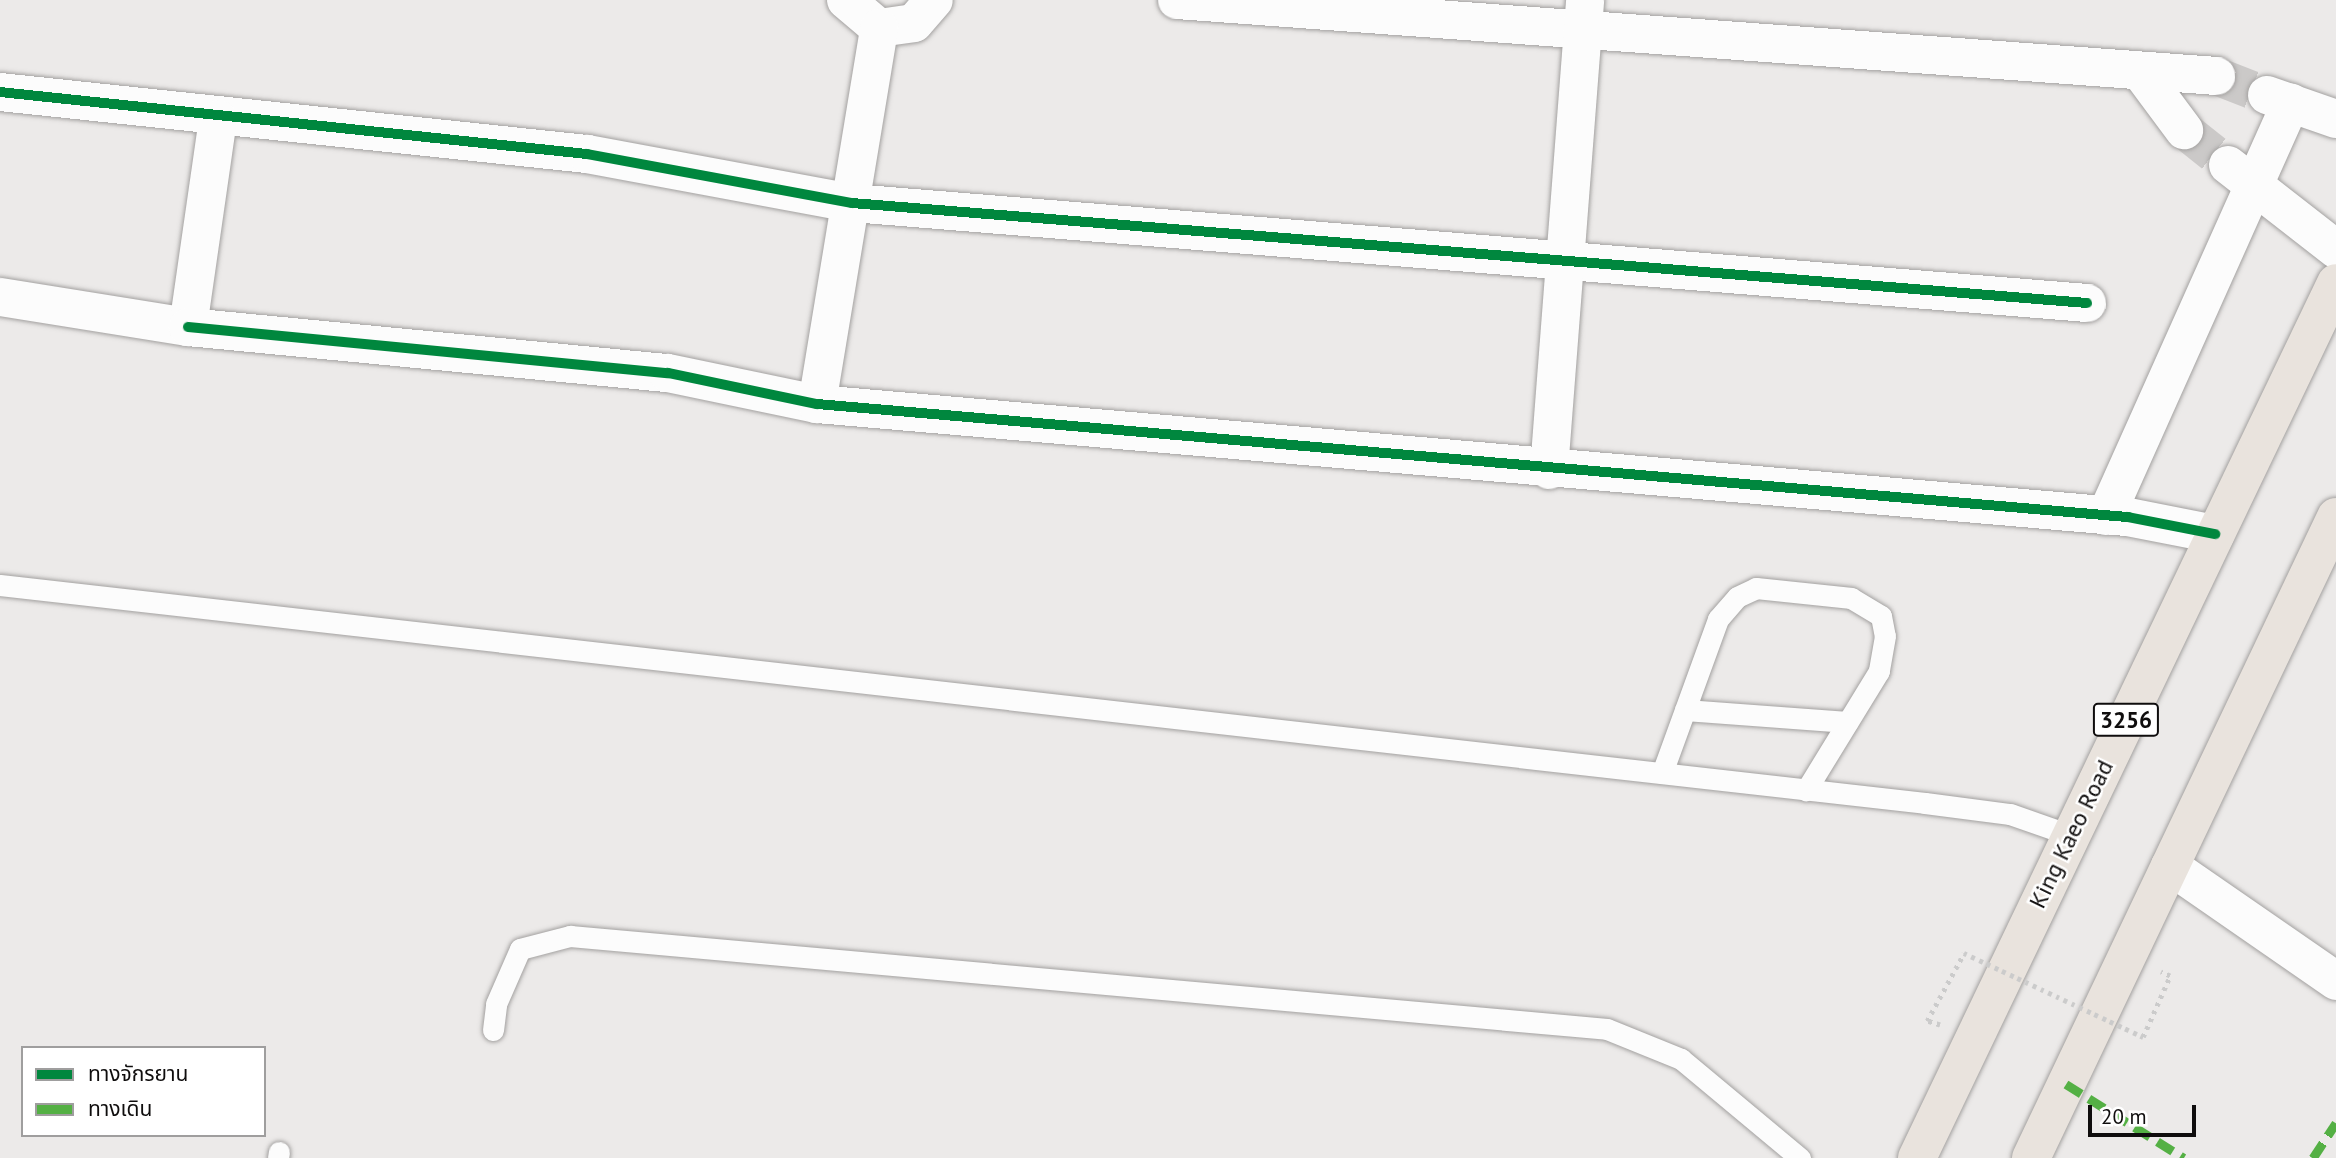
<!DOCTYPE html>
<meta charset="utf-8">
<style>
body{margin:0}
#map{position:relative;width:2336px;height:1158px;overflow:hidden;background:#eceae9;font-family:"PT Sans","Noto Sans Thai",sans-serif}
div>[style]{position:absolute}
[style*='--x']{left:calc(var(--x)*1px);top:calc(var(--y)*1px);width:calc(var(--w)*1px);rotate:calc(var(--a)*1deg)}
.street-tunnel>*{height:38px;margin-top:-19px;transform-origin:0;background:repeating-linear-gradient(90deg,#cbc9c8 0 38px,transparent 0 57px)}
.path>*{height:4.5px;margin-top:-2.25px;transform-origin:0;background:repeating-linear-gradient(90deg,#cbcbcb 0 3.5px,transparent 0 8.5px)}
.roads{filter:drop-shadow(0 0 2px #a3a1a0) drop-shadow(0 0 2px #a3a1a0)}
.lane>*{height:21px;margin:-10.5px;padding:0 10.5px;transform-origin:10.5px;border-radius:10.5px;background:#fcfcfc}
.street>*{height:38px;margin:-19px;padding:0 19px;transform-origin:19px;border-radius:19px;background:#fcfcfc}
.primary>*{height:38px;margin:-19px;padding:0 19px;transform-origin:19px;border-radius:19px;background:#e9e3dd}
.path-bridge>*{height:4.5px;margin-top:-2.25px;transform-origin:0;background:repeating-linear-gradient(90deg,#cbcbcb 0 3.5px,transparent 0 8.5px)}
.quiet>*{height:9px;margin-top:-4.5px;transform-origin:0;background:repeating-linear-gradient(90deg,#54b044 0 18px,transparent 0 27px)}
.cycleway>*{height:10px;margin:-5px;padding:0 5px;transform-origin:5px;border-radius:5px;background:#00873e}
span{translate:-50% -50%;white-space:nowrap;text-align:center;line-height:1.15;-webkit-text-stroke:5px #fff;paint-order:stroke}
.shield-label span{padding:2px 5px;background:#fff;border:2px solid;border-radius:5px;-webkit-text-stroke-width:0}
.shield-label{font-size:23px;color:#0f0d0d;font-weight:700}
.street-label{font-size:24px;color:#0f0d0d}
.legend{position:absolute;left:21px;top:1046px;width:245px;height:91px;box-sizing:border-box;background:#fff;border:2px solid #9f9e9e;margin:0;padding:9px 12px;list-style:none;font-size:21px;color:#0f0d0d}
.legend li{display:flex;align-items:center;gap:14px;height:35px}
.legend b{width:35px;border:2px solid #9f9e9e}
.scale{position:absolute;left:2088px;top:1105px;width:108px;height:32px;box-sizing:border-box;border:4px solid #0f0d0d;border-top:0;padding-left:9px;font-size:21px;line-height:24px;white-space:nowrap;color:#0f0d0d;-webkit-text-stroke:5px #fff;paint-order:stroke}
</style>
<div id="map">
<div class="street-tunnel">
<i style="--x:2216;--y:76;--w:53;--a:21.2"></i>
<i style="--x:2184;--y:130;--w:56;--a:38.5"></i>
</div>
<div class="path">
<i style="--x:1940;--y:1025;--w:14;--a:-163"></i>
<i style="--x:1927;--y:1021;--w:77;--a:-61.4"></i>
<i style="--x:2143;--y:1037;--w:67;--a:-66.1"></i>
<i style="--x:2170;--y:976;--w:10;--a:-156"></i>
</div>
<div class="roads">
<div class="lane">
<i style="--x:0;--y:585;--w:1937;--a:6.46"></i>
<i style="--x:1925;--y:803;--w:86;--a:7.4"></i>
<i style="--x:2010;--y:814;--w:64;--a:19.3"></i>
<i style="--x:1685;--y:710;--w:163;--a:4.2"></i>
<i style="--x:1662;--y:773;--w:164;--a:-70"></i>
<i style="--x:1718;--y:619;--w:29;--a:-49"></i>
<i style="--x:1737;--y:597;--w:21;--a:-25"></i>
<i style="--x:1756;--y:588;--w:96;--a:6"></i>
<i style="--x:1851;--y:598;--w:35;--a:31"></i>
<i style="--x:1881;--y:616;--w:20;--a:79"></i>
<i style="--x:1885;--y:636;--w:36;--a:100"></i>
<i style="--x:1879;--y:671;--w:140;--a:121.5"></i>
<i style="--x:493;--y:1030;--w:26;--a:-83"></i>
<i style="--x:496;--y:1004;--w:60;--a:-66.4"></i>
<i style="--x:520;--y:949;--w:52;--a:-14.6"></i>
<i style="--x:570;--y:936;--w:1041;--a:5.12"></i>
<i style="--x:1607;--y:1029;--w:80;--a:22.1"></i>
<i style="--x:1681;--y:1059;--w:155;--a:39.8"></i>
<i style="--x:278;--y:1158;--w:6;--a:-81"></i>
</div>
<div class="street">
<i style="--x:846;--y:0;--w:43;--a:40.3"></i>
<i style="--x:879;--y:28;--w:35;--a:-8"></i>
<i style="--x:914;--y:23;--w:30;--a:-49"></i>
<i style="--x:1177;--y:0;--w:1042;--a:4.18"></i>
<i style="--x:2143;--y:75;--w:69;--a:53.3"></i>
<i style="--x:0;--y:92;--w:590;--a:6.03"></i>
<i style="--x:587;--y:154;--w:269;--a:10.5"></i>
<i style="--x:852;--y:203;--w:1239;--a:4.63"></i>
<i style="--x:2267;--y:95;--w:73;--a:19.2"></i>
<i style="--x:2228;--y:165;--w:137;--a:37.9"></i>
<i style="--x:0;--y:297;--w:190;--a:9.1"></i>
<i style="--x:188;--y:327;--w:210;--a:-81.8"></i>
<i style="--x:188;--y:327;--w:482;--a:5.5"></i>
<i style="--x:668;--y:373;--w:152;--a:11.8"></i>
<i style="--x:817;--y:404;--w:1316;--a:4.93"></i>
<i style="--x:2128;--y:517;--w:89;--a:11.1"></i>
<i style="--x:817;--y:404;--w:381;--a:-80.6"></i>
<i style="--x:1549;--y:470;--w:471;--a:-85.6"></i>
<i style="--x:2106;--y:516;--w:453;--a:-65.9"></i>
<i style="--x:2170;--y:866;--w:202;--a:34.7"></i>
</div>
<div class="primary">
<i style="--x:1917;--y:1158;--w:970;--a:-64.41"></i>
<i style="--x:2031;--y:1158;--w:710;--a:-64.55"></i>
</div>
</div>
<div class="path-bridge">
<i style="--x:1964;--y:953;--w:198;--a:25.1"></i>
</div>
<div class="quiet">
<i style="--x:2066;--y:1084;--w:139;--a:32.1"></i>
<i style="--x:2313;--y:1158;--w:42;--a:-56.7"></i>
</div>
<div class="cycleway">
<i style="--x:0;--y:92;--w:590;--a:6.03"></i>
<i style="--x:587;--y:154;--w:269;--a:10.5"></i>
<i style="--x:852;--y:203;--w:1239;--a:4.63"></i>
<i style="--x:188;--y:327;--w:482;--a:5.5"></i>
<i style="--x:668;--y:373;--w:152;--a:11.8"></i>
<i style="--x:817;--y:404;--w:1316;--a:4.93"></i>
<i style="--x:2128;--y:517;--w:89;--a:11.1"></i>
</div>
<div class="shield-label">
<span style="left:2126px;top:720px">3256</span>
</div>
<div class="street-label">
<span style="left:2071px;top:834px;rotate:-64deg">King Kaeo Road</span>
</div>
<ul class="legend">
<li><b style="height:9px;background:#00873e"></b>ทางจักรยาน</li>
<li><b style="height:9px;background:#54b044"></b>ทางเดิน</li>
</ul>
<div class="scale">20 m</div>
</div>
